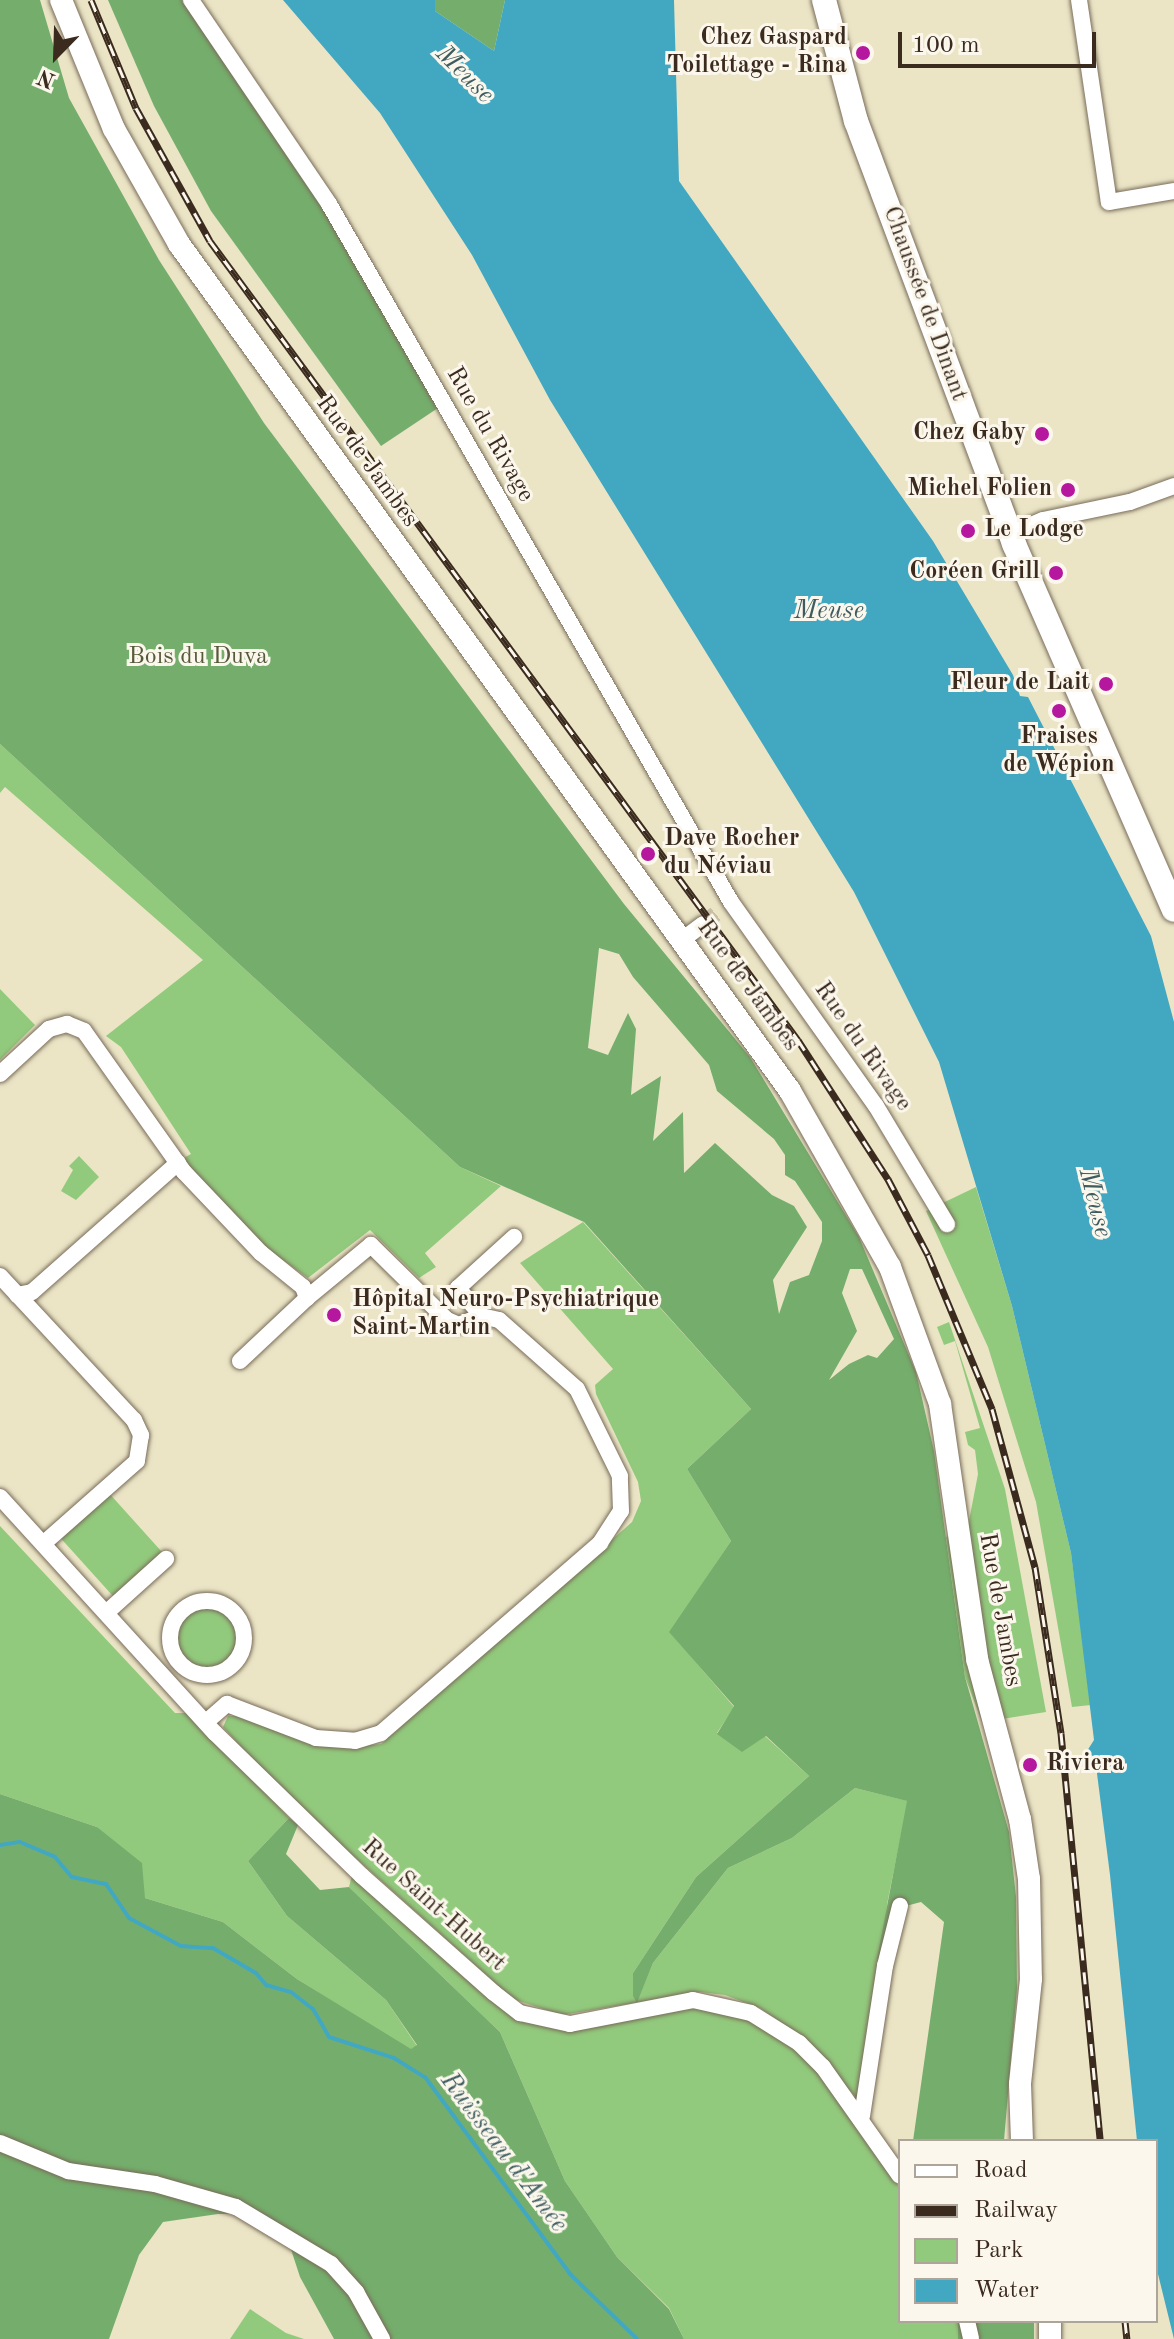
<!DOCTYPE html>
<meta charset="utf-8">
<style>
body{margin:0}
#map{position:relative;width:1174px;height:2339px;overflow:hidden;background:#ebe5c6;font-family:"Old Standard TT",serif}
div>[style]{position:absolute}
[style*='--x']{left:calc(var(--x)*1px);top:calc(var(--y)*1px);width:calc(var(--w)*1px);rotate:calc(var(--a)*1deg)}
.green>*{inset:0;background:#92ca7d;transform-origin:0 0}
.round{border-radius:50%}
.forest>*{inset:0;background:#75ae6c;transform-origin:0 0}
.water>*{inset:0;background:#42a8c2}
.stream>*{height:4px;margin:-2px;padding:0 2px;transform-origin:2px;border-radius:2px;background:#42a8c2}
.minor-tunnel>*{height:16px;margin-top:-8px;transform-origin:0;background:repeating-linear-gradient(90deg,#c8c0a4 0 16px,transparent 0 24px)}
.roads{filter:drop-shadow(0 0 2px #796b59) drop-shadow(0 0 2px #796b59)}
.minor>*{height:16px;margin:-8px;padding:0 8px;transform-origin:8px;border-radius:8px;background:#fff}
.minor>.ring{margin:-8px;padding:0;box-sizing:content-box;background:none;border:16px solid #fff;border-radius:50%}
.secondary>*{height:22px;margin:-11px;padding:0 11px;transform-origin:11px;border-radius:11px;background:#fff}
.primary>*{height:24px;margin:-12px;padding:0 12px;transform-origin:12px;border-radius:12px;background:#fff}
.rail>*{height:7px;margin-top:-3.5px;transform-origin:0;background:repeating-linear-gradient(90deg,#fbf7ec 0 12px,#3b2a1e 0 24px);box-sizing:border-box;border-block:2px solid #3b2a1e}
.dots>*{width:22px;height:22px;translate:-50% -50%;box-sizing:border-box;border:4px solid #fbf7ec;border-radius:50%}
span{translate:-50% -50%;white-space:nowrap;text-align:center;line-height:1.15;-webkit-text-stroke:6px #fbf7ec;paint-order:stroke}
.poi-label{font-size:24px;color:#3b2a1e;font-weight:700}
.right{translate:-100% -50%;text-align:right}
.left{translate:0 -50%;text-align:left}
.street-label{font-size:24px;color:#3b2a1e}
.park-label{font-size:24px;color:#555a3a}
.water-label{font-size:26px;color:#3e5c60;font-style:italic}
.legend{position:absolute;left:898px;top:2139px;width:260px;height:184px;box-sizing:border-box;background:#fbf7ec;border:2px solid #aea59a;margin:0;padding:10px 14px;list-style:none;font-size:24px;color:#3b2a1e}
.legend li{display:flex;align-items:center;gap:16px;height:40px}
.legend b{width:40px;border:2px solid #aea59a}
.north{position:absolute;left:16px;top:16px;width:80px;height:80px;-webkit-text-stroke:6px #fbf7ec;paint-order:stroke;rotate:203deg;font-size:22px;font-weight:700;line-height:32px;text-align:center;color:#3b2a1e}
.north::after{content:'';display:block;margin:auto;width:28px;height:36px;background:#3b2a1e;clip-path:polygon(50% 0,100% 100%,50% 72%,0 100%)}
.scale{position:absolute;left:898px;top:32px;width:198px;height:36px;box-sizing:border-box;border:4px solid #3b2a1e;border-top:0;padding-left:10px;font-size:24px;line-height:28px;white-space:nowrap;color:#3b2a1e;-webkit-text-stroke:6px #fbf7ec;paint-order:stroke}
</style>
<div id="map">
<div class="green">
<i style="clip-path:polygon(0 744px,460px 1167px,501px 1186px,425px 1253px,436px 1267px,419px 1278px,370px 1230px,308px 1278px,262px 1245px,180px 1160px,191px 1154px,121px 1047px,106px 1036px,203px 960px,5px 787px,0 793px)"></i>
<i style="clip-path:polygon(0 989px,35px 1025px,0 1060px)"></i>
<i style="clip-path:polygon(79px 1156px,99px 1177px,76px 1200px,61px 1191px,73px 1170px,69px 1166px)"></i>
<i style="clip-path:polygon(976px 1187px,1012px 1306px,1071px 1553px,1091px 1705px,1072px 1707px,1036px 1502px,988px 1347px,926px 1211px)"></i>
<i style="clip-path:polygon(583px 1222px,751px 1409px,687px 1469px,731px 1541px,670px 1632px,734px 1707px,717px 1733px,765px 1736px,809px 1776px,696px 1877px,633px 1973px,637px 2002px,653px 1963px,728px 1868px,792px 1838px,855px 1788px,908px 1801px,887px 1904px,884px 1961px,862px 2097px,857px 2098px,793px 2031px,760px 2008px,725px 1995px,700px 1992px,562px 2015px,513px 1999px,281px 1791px,223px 1727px,228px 1716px,239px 1716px,358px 1746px,381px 1744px,632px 1522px,641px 1501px,638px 1482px,596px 1394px,595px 1385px,613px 1369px,520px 1263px)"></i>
<i style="clip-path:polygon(949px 1322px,1005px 1489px,1046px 1712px,982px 1722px,965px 1677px,946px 1537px,968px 1526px,978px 1474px,975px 1450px,968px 1445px,965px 1432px,980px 1428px,955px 1341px,944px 1345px,937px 1327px)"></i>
<i style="left:108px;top:1492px;width:84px;height:66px;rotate:48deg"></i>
<i style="clip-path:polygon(0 1526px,175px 1713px,191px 1713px,289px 1818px,248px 1861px,287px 1916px,386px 2000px,417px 2046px,410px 2050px,297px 1979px,223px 1922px,145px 1898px,97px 1827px,0 1794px)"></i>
<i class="round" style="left:177px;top:1606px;width:62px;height:62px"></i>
<i style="clip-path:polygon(352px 1875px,537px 2025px,692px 2005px,745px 2018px,792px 2046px,829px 2083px,900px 2188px,900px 2321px,958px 2321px,962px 2339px,684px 2339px,669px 2308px,617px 2257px,565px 2181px,500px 2032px,349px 1887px)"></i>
<i style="clip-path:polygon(250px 2309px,286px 2333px,304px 2339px,230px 2339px)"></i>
</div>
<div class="forest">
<i style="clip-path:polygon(evenodd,0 0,40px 0,69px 98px,159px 260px,264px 423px,624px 904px,750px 1057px,859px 1237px,916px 1372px,934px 1451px,965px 1677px,1009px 1832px,1016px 1897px,1017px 1989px,1004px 2141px,913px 2141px,944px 1922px,921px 1902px,902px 1907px,884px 1961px,877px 1959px,907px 1801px,855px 1788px,792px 1838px,728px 1868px,653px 1963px,637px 2003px,633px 1996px,633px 1973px,696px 1877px,809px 1776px,766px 1736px,742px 1752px,717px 1734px,734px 1706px,669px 1632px,731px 1541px,687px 1469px,751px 1409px,584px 1222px,460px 1167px,0 744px,0 0,599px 948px,619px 954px,633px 977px,709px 1065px,717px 1091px,774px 1139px,785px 1155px,785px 1175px,795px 1181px,822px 1222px,822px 1241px,809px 1275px,790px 1282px,779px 1314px,773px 1280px,807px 1227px,794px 1206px,772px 1195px,715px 1143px,684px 1173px,683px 1112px,653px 1141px,661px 1076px,631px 1095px,636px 1029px,628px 1013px,608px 1055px,588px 1048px,599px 948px,0 0,850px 1269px,862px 1269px,894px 1339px,877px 1358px,868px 1355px,849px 1364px,829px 1380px,857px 1331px,842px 1293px,850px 1269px)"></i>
<i style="clip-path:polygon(108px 0,197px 0,450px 400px,381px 446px,211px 211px,154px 106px)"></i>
<i style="clip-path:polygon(435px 0,505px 0,494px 51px,435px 11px)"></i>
<i style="clip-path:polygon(0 1794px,97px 1827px,142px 1863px,145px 1898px,223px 1922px,297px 1979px,411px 2049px,417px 2045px,386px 2000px,287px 1916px,248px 1861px,289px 1818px,298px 1825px,286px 1854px,320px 1890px,349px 1887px,500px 2032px,565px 2181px,617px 2257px,669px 2309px,684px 2339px,334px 2339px,300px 2277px,285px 2231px,260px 2214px,218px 2214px,163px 2222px,139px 2255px,109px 2339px,0 2339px)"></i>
<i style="left:958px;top:2321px;width:76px;height:18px"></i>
</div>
<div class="water">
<i style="clip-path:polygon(283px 0,435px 0,435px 11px,494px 51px,505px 0,674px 0,679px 181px,933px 541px,1013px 675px,1020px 696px,1028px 697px,1151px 936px,1174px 1022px,1174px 2339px,1156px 2266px,1156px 2141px,1137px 2141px,1110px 1875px,1095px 1758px,1087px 1751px,1094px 1740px,1071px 1553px,1012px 1306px,939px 1062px,854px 892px,550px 400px,472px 255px,380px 113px)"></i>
</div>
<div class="stream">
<i style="--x:0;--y:1845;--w:20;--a:-9"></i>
<i style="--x:20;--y:1842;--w:38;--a:23"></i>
<i style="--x:55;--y:1857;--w:26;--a:50"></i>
<i style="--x:72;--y:1877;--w:35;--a:12"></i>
<i style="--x:106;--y:1884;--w:41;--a:55.9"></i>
<i style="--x:129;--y:1918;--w:59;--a:28.3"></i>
<i style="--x:181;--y:1946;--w:32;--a:4"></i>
<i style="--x:213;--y:1948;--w:50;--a:30.2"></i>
<i style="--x:256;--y:1973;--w:16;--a:50"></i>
<i style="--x:266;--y:1985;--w:26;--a:16"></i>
<i style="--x:291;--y:1992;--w:28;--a:38"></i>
<i style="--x:313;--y:2009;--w:32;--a:60"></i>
<i style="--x:329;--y:2037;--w:68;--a:17.9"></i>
<i style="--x:394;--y:2058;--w:36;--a:32"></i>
<i style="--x:425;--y:2077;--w:245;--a:53.6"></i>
<i style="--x:570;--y:2274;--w:93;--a:44.1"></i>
</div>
<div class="minor-tunnel">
<i style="--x:703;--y:924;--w:22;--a:-39"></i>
</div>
<div class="roads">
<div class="minor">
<i style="--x:191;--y:0;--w:246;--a:55.9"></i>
<i style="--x:329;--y:204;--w:805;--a:60.06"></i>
<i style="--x:731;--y:902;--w:250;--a:54.6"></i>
<i style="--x:876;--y:1106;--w:138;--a:59"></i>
<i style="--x:1079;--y:0;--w:204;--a:81.6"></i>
<i style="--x:1109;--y:202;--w:66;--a:-9.6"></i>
<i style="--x:1010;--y:534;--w:36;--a:-23"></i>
<i style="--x:1043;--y:520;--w:89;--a:-11.7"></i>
<i style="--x:1130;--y:502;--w:47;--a:-20"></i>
<i style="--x:682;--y:940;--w:26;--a:-37"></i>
<i style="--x:0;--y:1074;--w:67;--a:-42.6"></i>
<i style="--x:49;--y:1029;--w:19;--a:-16"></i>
<i style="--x:67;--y:1024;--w:18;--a:22"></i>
<i style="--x:84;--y:1031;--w:173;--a:54.7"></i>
<i style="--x:184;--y:1172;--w:112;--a:46.5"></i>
<i style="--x:261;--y:1253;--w:54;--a:39"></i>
<i style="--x:303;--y:1287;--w:12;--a:70"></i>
<i style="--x:307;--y:1298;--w:92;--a:136.8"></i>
<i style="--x:0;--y:1276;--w:197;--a:47.1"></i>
<i style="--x:134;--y:1420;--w:17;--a:65"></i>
<i style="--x:141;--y:1435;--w:26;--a:99"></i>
<i style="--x:137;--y:1461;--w:125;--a:138.6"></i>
<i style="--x:17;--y:1295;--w:15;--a:-11"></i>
<i style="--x:32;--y:1292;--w:195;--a:-41.5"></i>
<i style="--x:482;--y:1316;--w:37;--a:-131"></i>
<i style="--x:458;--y:1288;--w:76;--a:-42.3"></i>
<i style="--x:0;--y:1497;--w:319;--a:47.7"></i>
<i style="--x:215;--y:1733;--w:205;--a:44.2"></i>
<i style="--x:362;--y:1876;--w:176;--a:41.6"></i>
<i style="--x:494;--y:1993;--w:33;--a:38"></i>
<i style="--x:520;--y:2013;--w:51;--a:12.4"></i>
<i style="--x:570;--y:2024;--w:125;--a:-11"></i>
<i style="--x:693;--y:2000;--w:59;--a:12.6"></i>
<i style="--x:751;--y:2013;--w:57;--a:32"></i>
<i style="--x:799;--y:2043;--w:34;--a:45"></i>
<i style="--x:823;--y:2067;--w:133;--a:54.8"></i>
<i class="ring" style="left:170px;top:1601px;width:58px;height:58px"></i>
<i style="--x:106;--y:1613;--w:81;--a:-42"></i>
<i style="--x:206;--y:1722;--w:28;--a:-41"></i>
<i style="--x:227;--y:1704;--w:95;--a:20.9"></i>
<i style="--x:316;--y:1738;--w:39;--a:4"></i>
<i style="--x:355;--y:1741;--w:27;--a:-17"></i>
<i style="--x:381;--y:1733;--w:290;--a:-40.9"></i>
<i style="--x:600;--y:1543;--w:38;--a:-57"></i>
<i style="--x:621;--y:1511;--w:35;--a:-92"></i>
<i style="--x:620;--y:1476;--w:97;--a:-116.3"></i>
<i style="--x:577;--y:1389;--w:104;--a:-138.5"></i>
<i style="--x:499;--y:1320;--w:17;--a:-167"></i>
<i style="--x:482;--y:1316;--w:25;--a:159"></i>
<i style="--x:459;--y:1325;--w:13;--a:-157"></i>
<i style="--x:447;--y:1320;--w:107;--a:-135.4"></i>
<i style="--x:371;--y:1245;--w:83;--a:140.4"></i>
<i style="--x:862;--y:2116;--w:152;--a:-81.3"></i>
<i style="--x:885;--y:1966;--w:62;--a:-76"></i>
<i style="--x:0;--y:2143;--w:74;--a:22.4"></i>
<i style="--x:68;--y:2171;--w:88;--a:8.5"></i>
<i style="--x:155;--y:2184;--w:84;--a:15.9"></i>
<i style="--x:236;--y:2207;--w:111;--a:31"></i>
<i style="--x:331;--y:2264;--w:38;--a:48"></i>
<i style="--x:356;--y:2292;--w:54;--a:61"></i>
<i style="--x:967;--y:2321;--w:18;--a:77"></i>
</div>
<div class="secondary">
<i style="--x:61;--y:0;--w:139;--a:67.7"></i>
<i style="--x:114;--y:129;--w:132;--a:60.5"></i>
<i style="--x:179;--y:244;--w:1044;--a:54.19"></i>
<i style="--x:790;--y:1091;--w:202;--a:60.4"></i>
<i style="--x:890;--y:1267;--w:146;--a:69.9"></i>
<i style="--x:940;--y:1404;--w:258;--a:81.7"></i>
<i style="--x:977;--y:1659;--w:166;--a:75"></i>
<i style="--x:1020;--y:1819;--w:61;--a:81.5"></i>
<i style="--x:1029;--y:1879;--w:100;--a:88.9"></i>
<i style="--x:1031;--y:1979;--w:106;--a:96"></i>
<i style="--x:1020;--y:2084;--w:57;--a:88"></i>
<i style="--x:1050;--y:2321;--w:18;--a:90"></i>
</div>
<div class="primary">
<i style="--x:824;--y:0;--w:125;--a:75.2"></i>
<i style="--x:856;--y:121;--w:452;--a:69.5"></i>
<i style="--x:1014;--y:544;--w:399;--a:66.4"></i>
</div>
</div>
<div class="rail">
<i style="--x:91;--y:0;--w:117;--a:67.4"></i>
<i style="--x:136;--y:108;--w:152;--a:60.9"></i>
<i style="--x:210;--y:241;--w:992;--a:53.65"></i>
<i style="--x:798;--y:1040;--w:166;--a:57.1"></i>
<i style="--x:888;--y:1179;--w:86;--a:62.2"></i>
<i style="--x:928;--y:1255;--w:167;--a:67.4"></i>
<i style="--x:992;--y:1409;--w:164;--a:74.8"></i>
<i style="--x:1035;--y:1567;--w:168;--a:81.1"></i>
<i style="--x:1061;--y:1733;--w:410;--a:84.5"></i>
<i style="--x:1125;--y:2321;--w:18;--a:84"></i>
</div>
<div class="dots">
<i style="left:863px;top:53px;background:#b5179e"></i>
<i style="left:1042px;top:434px;background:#b5179e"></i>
<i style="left:1068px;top:490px;background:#b5179e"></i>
<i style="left:968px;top:531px;background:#b5179e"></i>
<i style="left:1056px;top:573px;background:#b5179e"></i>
<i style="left:1106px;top:684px;background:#b5179e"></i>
<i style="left:1059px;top:711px;background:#b5179e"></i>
<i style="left:648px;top:854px;background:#b5179e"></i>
<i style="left:334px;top:1315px;background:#b5179e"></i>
<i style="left:1030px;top:1765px;background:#b5179e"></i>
</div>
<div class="poi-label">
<span class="right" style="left:847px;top:53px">Chez Gaspard<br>Toilettage - Rina</span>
<span class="right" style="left:1026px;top:434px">Chez Gaby</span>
<span class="right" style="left:1052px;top:490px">Michel Folien</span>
<span class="left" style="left:984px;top:531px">Le Lodge</span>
<span class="right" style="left:1040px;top:573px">Coréen Grill</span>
<span class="right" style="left:1090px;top:684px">Fleur de Lait</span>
<span style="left:1059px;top:752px">Fraises<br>de Wépion</span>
<span class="left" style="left:664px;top:854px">Dave Rocher<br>du Néviau</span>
<span class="left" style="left:352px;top:1315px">Hôpital Neuro-Psychiatrique<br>Saint-Martin</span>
<span class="left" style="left:1046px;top:1765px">Riviera</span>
</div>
<div class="street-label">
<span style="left:924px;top:304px;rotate:70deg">Chaussée de Dinant</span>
<span style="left:489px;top:435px;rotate:60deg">Rue du Rivage</span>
<span style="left:366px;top:462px;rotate:54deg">Rue de Jambes</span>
<span style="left:747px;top:986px;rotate:54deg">Rue de Jambes</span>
<span style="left:862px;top:1047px;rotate:55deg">Rue du Rivage</span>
<span style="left:999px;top:1610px;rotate:80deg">Rue de Jambes</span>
<span style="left:433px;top:1906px;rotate:42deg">Rue Saint-Hubert</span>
</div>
<div class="park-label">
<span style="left:198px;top:658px">Bois du Duva</span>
</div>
<div class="water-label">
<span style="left:464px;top:75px;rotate:45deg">Meuse</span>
<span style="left:829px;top:612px">Meuse</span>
<span style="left:1094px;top:1203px;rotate:76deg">Meuse</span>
<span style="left:503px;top:2153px;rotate:53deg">Ruisseau d'Amée</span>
</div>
<ul class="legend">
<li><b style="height:10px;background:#fff"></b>Road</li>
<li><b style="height:10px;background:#3b2a1e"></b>Railway</li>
<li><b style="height:22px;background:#92ca7d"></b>Park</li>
<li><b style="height:22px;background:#42a8c2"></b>Water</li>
</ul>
<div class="north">N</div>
<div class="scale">100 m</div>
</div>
